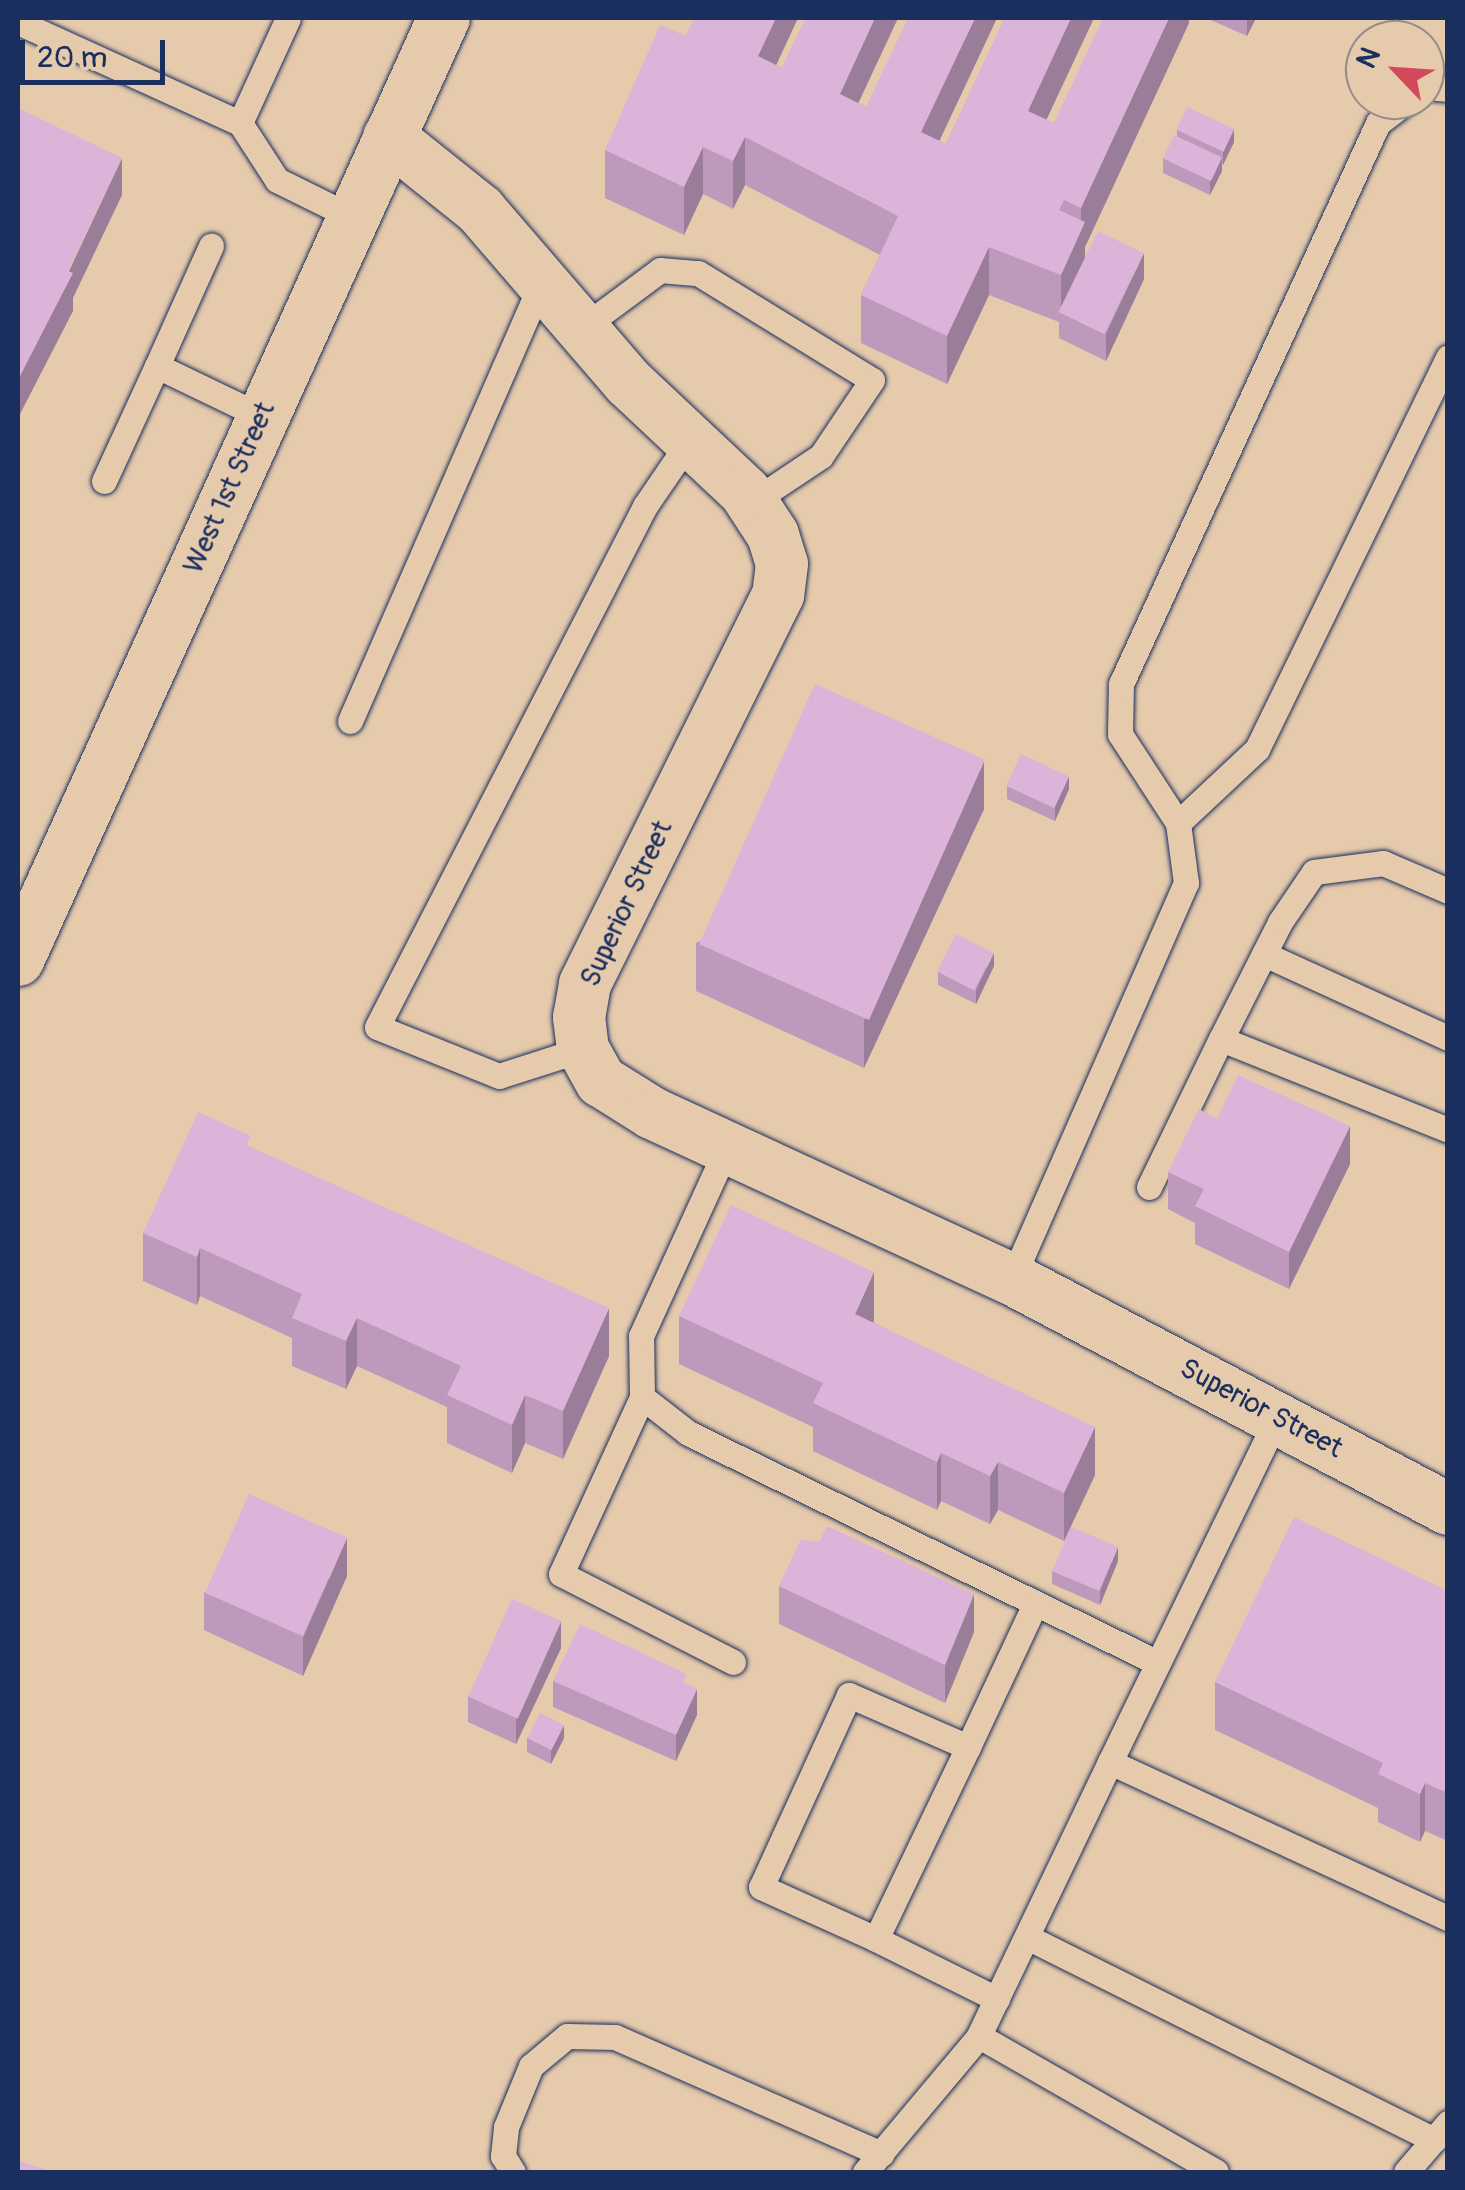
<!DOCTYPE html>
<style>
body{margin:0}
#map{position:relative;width:1465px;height:2190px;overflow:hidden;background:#e5caac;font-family:Pangolin,sans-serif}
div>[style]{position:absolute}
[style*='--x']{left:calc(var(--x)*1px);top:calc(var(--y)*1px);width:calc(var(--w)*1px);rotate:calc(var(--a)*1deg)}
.roads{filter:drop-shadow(0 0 2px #1b2f5e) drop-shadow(0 0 2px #1b2f5e)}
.lane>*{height:25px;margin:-12.5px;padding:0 12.5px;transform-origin:12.5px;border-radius:12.5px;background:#e5caac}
.street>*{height:52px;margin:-26px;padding:0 26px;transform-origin:26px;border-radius:26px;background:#e5caac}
.wall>*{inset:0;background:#bd9abb}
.shaded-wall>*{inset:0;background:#9a7d98}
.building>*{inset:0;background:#dcb3d9;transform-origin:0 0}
span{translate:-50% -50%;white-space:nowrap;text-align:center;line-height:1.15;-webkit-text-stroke:8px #e5caac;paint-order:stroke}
.street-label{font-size:28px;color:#1b2f5e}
.frame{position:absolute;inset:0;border:20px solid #1b2f5e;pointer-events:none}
.north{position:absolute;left:1345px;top:20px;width:100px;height:100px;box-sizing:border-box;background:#e5caac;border:2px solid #948c8d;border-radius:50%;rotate:295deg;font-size:28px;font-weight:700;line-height:40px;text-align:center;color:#1b2f5e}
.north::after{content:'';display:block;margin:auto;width:35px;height:45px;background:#d1495b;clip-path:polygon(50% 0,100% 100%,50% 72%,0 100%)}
.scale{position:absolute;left:20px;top:40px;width:145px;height:45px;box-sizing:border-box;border:5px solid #1b2f5e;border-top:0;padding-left:12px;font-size:30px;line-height:35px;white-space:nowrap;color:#1b2f5e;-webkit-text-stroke:8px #e5caac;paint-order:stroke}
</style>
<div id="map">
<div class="roads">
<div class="lane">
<i style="--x:18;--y:22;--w:244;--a:24.5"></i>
<i style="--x:240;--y:123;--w:68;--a:57"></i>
<i style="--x:277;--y:180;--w:84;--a:26.3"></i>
<i style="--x:1425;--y:87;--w:23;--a:5"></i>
<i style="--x:240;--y:123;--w:115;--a:-65.4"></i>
<i style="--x:582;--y:328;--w:97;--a:-36.6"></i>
<i style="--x:660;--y:270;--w:38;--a:5"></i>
<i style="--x:698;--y:273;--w:204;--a:31.6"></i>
<i style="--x:872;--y:380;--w:92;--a:123.9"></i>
<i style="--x:821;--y:456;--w:83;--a:146.3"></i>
<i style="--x:157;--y:366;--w:132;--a:-65.8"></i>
<i style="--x:104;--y:481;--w:127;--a:-65.3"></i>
<i style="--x:157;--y:366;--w:118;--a:25.7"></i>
<i style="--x:350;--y:721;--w:479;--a:-66.4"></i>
<i style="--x:1178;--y:823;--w:108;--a:-43.1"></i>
<i style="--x:1257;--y:749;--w:436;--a:-64"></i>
<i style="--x:1264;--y:954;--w:202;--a:24.5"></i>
<i style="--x:1221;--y:1039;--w:131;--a:-63.2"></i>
<i style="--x:1280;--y:922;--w:60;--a:-55.8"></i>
<i style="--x:1314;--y:872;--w:70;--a:-7.4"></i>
<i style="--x:1383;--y:863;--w:71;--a:23.3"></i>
<i style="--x:583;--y:1049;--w:88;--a:162.2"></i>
<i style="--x:499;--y:1076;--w:131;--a:-158.1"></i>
<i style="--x:377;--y:1027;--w:586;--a:-62.78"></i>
<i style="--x:645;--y:506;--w:80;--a:-55.7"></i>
<i style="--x:1149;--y:1187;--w:165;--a:-64.1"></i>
<i style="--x:1221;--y:1039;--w:245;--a:21.8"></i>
<i style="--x:1012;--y:1279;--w:433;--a:-66.3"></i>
<i style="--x:1186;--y:883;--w:61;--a:-97.6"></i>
<i style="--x:1178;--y:823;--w:106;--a:-123.1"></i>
<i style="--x:1120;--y:734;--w:50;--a:-88.9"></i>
<i style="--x:1121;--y:684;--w:617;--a:-65.39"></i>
<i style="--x:1378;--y:123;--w:38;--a:-37"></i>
<i style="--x:642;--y:1397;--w:61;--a:-90.9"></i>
<i style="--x:641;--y:1336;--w:208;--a:-65.5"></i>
<i style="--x:1278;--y:1416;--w:385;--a:115.9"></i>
<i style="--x:1110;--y:1762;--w:372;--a:24.8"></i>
<i style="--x:733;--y:1662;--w:193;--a:-152.9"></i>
<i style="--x:561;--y:1574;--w:195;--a:-65.4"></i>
<i style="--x:642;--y:1397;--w:58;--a:38"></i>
<i style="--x:688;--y:1433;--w:523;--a:26.08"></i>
<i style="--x:968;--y:1747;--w:130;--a:-156.4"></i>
<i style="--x:849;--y:1695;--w:211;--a:114.6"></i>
<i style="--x:761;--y:1887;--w:126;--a:24.3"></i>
<i style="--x:876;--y:1939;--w:213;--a:-64.4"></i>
<i style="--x:968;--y:1747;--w:158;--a:-64.9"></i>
<i style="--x:1110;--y:1762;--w:304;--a:115.6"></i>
<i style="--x:979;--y:2036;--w:273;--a:29.8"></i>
<i style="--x:1027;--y:1937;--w:455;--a:26.5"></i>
<i style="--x:876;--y:1939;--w:135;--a:26.4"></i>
<i style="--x:513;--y:2172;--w:19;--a:-122"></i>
<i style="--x:503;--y:2156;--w:29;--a:-84"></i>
<i style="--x:506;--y:2127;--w:66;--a:-67.7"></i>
<i style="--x:531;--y:2066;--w:47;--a:-39.8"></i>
<i style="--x:567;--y:2036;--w:48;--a:1.2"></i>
<i style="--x:615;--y:2037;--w:291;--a:23.7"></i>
<i style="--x:865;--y:2172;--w:177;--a:-50"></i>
<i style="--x:1406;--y:2172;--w:65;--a:-49.4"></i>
</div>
<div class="street">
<i style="--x:389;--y:137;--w:117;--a:38.7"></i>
<i style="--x:480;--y:210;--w:227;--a:49.3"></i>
<i style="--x:628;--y:382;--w:161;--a:43.2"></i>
<i style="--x:745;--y:492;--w:51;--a:56.9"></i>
<i style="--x:773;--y:535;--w:30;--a:73"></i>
<i style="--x:782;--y:564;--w:31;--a:97"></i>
<i style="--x:778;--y:595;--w:434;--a:116.4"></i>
<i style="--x:585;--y:984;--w:34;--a:100"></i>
<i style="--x:579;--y:1017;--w:32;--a:83"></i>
<i style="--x:583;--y:1049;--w:37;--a:61"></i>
<i style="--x:601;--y:1081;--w:60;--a:32.1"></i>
<i style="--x:652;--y:1113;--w:396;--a:24.8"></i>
<i style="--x:1012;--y:1279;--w:493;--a:27.8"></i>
<i style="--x:18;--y:960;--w:1034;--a:-65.67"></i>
</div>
</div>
<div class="wall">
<i style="clip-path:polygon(695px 18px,798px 18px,776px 65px,782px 68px,806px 18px,898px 18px,858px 103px,866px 107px,997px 18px,939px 141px,946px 144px,1005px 18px,1094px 18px,1046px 120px,1054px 123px,1189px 18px,1189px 23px,1085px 247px,1085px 258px,1144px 279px,1106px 361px,1059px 338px,1059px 322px,989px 295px,947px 384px,861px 343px,861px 295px,880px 255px,745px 185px,733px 209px,703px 194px,684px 235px,605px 198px,605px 150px,686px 36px)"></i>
<i style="clip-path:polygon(1206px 18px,1256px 18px,1247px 36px)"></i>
<i style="clip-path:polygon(1177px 130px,1234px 142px,1223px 165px,1222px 164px,1222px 171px,1210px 195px,1163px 173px,1163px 159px,1177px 136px)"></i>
<i style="clip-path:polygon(1007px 786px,1069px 789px,1055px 821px,1007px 799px)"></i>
<i style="clip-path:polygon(984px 809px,864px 1068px,696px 991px,696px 943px)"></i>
<i style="clip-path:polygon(994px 966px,976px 1004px,938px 985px,938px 972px)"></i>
<i style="clip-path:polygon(1217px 1119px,1350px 1164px,1289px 1289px,1195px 1244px,1195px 1223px,1168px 1209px,1168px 1172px)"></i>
<i style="clip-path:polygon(251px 1147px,609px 1356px,563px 1459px,525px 1443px,512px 1473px,447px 1443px,447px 1407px,357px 1366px,346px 1389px,292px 1366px,292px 1338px,200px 1296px,197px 1305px,143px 1281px,143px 1233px)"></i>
<i style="clip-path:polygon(679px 1316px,874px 1320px,874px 1322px,1095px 1475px,1064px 1541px,998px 1510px,990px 1524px,941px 1501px,937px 1510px,813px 1451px,813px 1427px,679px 1364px)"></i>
<i style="clip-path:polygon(1118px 1561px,1100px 1605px,1052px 1584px,1052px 1571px)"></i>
<i style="clip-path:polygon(347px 1576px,303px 1676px,204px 1630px,204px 1592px)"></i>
<i style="clip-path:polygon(779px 1586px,974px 1632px,945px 1703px,779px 1624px)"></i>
<i style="clip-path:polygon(1448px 1591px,1448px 1841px,1425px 1831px,1420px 1842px,1378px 1822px,1378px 1808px,1215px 1730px,1215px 1682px)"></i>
<i style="clip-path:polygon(561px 1648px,516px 1744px,468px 1722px,468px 1696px)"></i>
<i style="clip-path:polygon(553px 1681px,687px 1684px,697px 1715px,676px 1761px,553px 1707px)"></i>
<i style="clip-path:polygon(527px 1738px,564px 1738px,551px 1764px,527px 1752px)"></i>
</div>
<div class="shaded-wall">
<i style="clip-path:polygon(776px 18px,798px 18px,758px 104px,758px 56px)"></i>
<i style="clip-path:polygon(875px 18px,898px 18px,840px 142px,840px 94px)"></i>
<i style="clip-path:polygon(975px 18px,997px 18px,921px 180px,921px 132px)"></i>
<i style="clip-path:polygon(1071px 18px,1094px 18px,1028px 159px,1028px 111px)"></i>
<i style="clip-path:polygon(1169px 18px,1189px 18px,1189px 23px,1085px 247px,1085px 270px,1061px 313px,1061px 275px,1081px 231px,1081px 208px)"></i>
<i style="clip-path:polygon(1247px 18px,1256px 18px,1247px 36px)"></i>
<i style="clip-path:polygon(1234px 129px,1234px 142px,1223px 165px,1223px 152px)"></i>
<i style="clip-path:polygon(745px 137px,745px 185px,733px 209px,733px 161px)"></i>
<i style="clip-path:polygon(703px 147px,703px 194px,684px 235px,684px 187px)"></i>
<i style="clip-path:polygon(1222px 157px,1222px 171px,1210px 195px,1210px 181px)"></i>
<i style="clip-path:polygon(122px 158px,122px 195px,73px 298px,73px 311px,18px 418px,18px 380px)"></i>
<i style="clip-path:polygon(989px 247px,989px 295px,947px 384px,947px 336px)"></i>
<i style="clip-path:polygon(1144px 253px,1144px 279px,1106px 361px,1106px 334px)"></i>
<i style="clip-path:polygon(984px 761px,984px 809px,864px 1068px,864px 1021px)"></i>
<i style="clip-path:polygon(1069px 776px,1069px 789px,1055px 821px,1055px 807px)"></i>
<i style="clip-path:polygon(994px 953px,994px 966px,976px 1004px,976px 990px)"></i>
<i style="clip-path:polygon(1350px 1126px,1350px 1164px,1289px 1289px,1289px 1252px)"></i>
<i style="clip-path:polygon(200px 1248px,200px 1296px,197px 1305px,197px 1257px)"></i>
<i style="clip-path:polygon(874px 1272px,874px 1320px,855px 1362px,855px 1314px)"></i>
<i style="clip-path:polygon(609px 1308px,609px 1356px,563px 1459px,563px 1411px)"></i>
<i style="clip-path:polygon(357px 1318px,357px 1366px,346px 1389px,346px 1341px)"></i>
<i style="clip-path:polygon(525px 1395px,525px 1443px,512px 1473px,512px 1425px)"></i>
<i style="clip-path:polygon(1095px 1427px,1095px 1475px,1064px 1541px,1064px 1493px)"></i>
<i style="clip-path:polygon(941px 1453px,941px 1501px,937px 1510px,937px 1462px)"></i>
<i style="clip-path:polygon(998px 1462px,998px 1510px,990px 1524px,990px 1476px)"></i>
<i style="clip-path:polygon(347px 1538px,347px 1576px,303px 1676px,303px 1638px)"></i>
<i style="clip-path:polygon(1118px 1547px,1118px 1561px,1100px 1605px,1100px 1591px)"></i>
<i style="clip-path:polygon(974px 1594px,974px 1632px,945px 1703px,945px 1665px)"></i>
<i style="clip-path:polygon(561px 1621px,561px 1648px,516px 1744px,516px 1718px)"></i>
<i style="clip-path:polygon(697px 1689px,697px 1715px,676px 1761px,676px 1735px)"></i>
<i style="clip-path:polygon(564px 1725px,564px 1738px,551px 1764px,551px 1750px)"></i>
<i style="clip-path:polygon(1425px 1783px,1425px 1831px,1420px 1842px,1420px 1794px)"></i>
</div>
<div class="building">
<i style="clip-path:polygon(695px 18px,776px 18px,758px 56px,782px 68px,806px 18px,875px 18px,840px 94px,866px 107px,908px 18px,975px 18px,921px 132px,946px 144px,1005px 18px,1071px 18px,1028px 111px,1054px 123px,1103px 18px,1169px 18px,1081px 208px,1064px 200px,1059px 210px,1085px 222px,1061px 275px,989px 247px,947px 336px,861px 295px,898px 216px,745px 137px,733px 161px,703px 147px,684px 187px,605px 150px,660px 25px,686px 36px)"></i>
<i style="left:1187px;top:107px;width:52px;height:25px;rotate:25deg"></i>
<i style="clip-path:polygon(18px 108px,122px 158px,68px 271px,73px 273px,18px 380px)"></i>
<i style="left:1174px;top:135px;width:53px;height:26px;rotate:25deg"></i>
<i style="left:1098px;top:231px;width:51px;height:90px;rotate:26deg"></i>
<i style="left:815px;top:684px;width:186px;height:285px;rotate:24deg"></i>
<i style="left:1021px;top:754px;width:53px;height:35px;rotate:25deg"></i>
<i style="left:956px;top:934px;width:42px;height:42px;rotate:27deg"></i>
<i style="clip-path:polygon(1238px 1075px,1350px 1126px,1289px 1252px,1195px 1206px,1204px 1189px,1168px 1172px,1199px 1109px,1217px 1119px)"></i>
<i style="clip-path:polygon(198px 1112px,251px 1136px,246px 1145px,609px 1308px,563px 1411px,525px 1395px,512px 1425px,447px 1395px,461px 1366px,357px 1318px,346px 1341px,292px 1318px,302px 1294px,200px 1248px,197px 1257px,143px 1233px)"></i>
<i style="clip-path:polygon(731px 1205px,874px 1272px,855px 1314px,1095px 1427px,1064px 1493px,998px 1462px,990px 1476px,941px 1453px,937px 1462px,813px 1403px,823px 1383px,679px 1316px)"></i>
<i style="left:249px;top:1494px;width:107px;height:108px;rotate:24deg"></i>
<i style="clip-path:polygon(1294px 1517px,1448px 1591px,1448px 1793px,1425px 1783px,1420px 1794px,1378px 1774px,1383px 1763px,1215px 1682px)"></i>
<i style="clip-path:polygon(827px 1526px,974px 1594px,945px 1665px,779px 1586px,801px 1539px,819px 1542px)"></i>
<i style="left:1071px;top:1527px;width:51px;height:48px;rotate:23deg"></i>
<i style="left:512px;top:1599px;width:54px;height:107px;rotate:24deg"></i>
<i style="clip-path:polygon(580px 1624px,687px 1674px,683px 1682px,697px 1689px,676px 1735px,553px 1681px)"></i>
<i style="left:540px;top:1713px;width:27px;height:28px;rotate:27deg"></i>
<i style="clip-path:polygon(18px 2161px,47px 2170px,46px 2172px,18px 2172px)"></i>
</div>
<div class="street-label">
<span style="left:230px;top:488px;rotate:-66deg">West 1st Street</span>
<span style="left:627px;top:904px;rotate:-65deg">Superior Street</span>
<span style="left:1261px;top:1409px;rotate:28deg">Superior Street</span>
</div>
<div class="frame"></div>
<div class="north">N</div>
<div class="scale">20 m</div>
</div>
